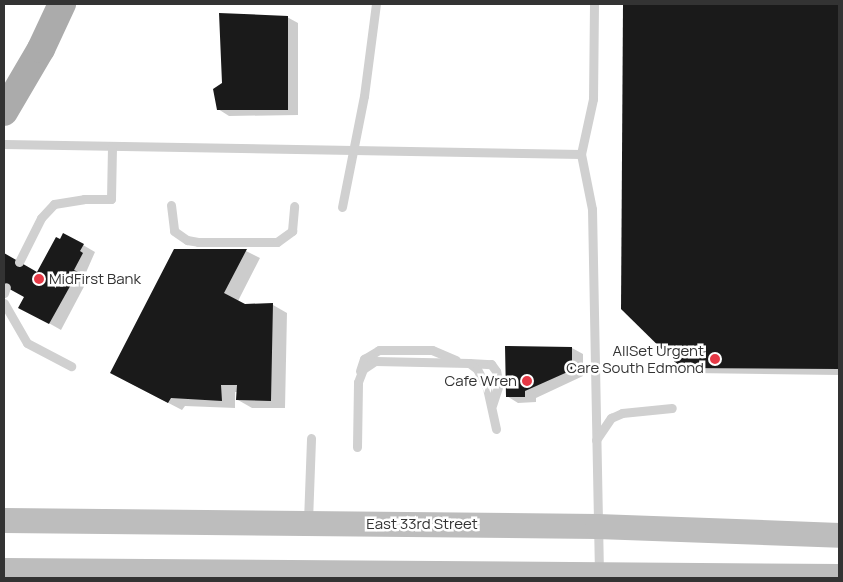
<!DOCTYPE html>
<style>
body{margin:0}
#map{position:relative;width:843px;height:582px;overflow:hidden;background:#fff;font-family:Manrope,sans-serif}
div>[style]{position:absolute}
[style*='--x']{left:calc(var(--x)*1px);top:calc(var(--y)*1px);width:calc(var(--w)*1px);rotate:calc(var(--a)*1deg)}
.shadow>*{inset:0;background:#0003}
.building>*{inset:0;background:#1a1a1a}
.lane>*{height:9px;margin:-4.5px;padding:0 4.5px;transform-origin:4.5px;border-radius:4.5px;background:#d0d0d0}
.secondary>*{height:25px;margin:-12.5px;padding:0 12.5px;transform-origin:12.5px;border-radius:12.5px;background:#bdbdbd}
.primary>*{height:28px;margin:-14px;padding:0 14px;transform-origin:14px;border-radius:14px;background:#ababab}
.dots>*{width:14px;height:14px;translate:-50% -50%;box-sizing:border-box;border:2px solid #fff;border-radius:50%}
span{translate:-50% -50%;white-space:nowrap;text-align:center;line-height:1.15;-webkit-text-stroke:5px #fff;paint-order:stroke}
.poi-label{font-size:15px;color:#333}
.left{translate:0 -50%;text-align:left}
.right{translate:-100% -50%;text-align:right}
.street-label{font-size:15px;color:#333}
.frame{position:absolute;inset:0;border:5px solid #333;pointer-events:none}
</style>
<div id="map">
<div class="shadow">
<i style="clip-path:polygon(624px 4px,839px 4px,839px 375px,693px 373px,681px 367px,622px 309px)"></i>
<i style="clip-path:polygon(287px 17px,298px 23px,298px 115px,229px 116px,218px 109px,219px 85px,223px 85px)"></i>
<i style="clip-path:polygon(64px 234px,95px 252px,84px 277px,88px 279px,61px 330px,31px 313px,25px 297px,4px 285px,4px 255px,38px 273px)"></i>
<i style="clip-path:polygon(174px 250px,246px 251px,260px 258px,238px 301px,244px 305px,273px 305px,287px 313px,285px 408px,252px 408px,238px 400px,238px 392px,235px 392px,235px 408px,185px 406px,182px 410px,126px 381px)"></i>
<i style="clip-path:polygon(572px 348px,583px 354px,583px 376px,536px 398px,536px 402px,518px 403px,507px 396px)"></i>
</div>
<div class="building">
<i style="clip-path:polygon(623px 4px,839px 4px,839px 369px,681px 368px,621px 309px)"></i>
<i style="clip-path:polygon(219px 13px,288px 16px,288px 110px,217px 110px,213px 89px,222px 83px)"></i>
<i style="clip-path:polygon(63px 233px,84px 244px,80px 251px,83px 253px,74px 270px,78px 272px,49px 324px,18px 308px,24px 297px,4px 286px,4px 253px,37px 272px,56px 237px,60px 239px)"></i>
<i style="clip-path:polygon(174px 249px,247px 249px,224px 293px,245px 304px,273px 303px,271px 401px,236px 400px,237px 385px,221px 385px,222px 401px,171px 398px,168px 403px,110px 373px)"></i>
<i style="clip-path:polygon(505px 346px,572px 347px,572px 370px,525px 391px,525px 397px,506px 397px)"></i>
</div>
<div class="lane">
<i style="--x:594;--y:4;--w:95;--a:90.6"></i>
<i style="--x:593;--y:99;--w:56;--a:102.3"></i>
<i style="--x:581;--y:154;--w:56;--a:78.7"></i>
<i style="--x:592;--y:209;--w:364;--a:88.9"></i>
<i style="--x:4;--y:144;--w:577;--a:0.99"></i>
<i style="--x:171;--y:205;--w:26;--a:83"></i>
<i style="--x:174;--y:231;--w:16;--a:35"></i>
<i style="--x:187;--y:240;--w:11;--a:10"></i>
<i style="--x:198;--y:242;--w:79;--a:0"></i>
<i style="--x:277;--y:242;--w:19;--a:-36"></i>
<i style="--x:292;--y:231;--w:25;--a:-85"></i>
<i style="--x:342;--y:207;--w:113;--a:-78.8"></i>
<i style="--x:364;--y:96;--w:93;--a:-82.6"></i>
<i style="--x:19;--y:262;--w:49;--a:-63.4"></i>
<i style="--x:41;--y:218;--w:19;--a:-47"></i>
<i style="--x:54;--y:204;--w:30;--a:-9"></i>
<i style="--x:84;--y:199;--w:27;--a:0"></i>
<i style="--x:111;--y:199;--w:53;--a:-88.9"></i>
<i style="--x:4;--y:293;--w:6;--a:-72"></i>
<i style="--x:4;--y:303;--w:46;--a:60.1"></i>
<i style="--x:27;--y:343;--w:50;--a:27.6"></i>
<i style="--x:469;--y:363;--w:22;--a:3"></i>
<i style="--x:491;--y:364;--w:9;--a:54"></i>
<i style="--x:496;--y:371;--w:13;--a:77"></i>
<i style="--x:499;--y:384;--w:22;--a:108"></i>
<i style="--x:360;--y:371;--w:13;--a:-72"></i>
<i style="--x:364;--y:359;--w:17;--a:-31"></i>
<i style="--x:379;--y:350;--w:53;--a:0"></i>
<i style="--x:432;--y:350;--w:26;--a:23"></i>
<i style="--x:596;--y:440;--w:27;--a:-56"></i>
<i style="--x:611;--y:418;--w:12;--a:-24"></i>
<i style="--x:622;--y:413;--w:50;--a:-5.7"></i>
<i style="--x:357;--y:447;--w:65;--a:-89.1"></i>
<i style="--x:358;--y:382;--w:14;--a:-69"></i>
<i style="--x:363;--y:369;--w:14;--a:-34"></i>
<i style="--x:375;--y:361;--w:94;--a:1.2"></i>
<i style="--x:469;--y:363;--w:10;--a:37"></i>
<i style="--x:477;--y:369;--w:21;--a:62"></i>
<i style="--x:487;--y:388;--w:42;--a:77.6"></i>
<i style="--x:308;--y:521;--w:83;--a:-87.9"></i>
</div>
<div class="secondary">
<i style="--x:4;--y:520;--w:593;--a:0.58"></i>
<i style="--x:597;--y:526;--w:242;--a:2.1"></i>
<i style="--x:4;--y:570;--w:835;--a:0.41"></i>
</div>
<div class="primary">
<i style="--x:4;--y:112;--w:73;--a:-59.6"></i>
<i style="--x:41;--y:49;--w:50;--a:-65"></i>
</div>
<div class="dots">
<i style="left:39px;top:279px;background:#e63946"></i>
<i style="left:715px;top:359px;background:#e63946"></i>
<i style="left:527px;top:381px;background:#e63946"></i>
</div>
<div class="poi-label">
<span class="left" style="left:49px;top:279px">MidFirst Bank</span>
<span class="right" style="left:704px;top:359px">AllSet Urgent<br>Care South Edmond</span>
<span class="right" style="left:517px;top:381px">Cafe Wren</span>
</div>
<div class="street-label">
<span style="left:422px;top:524px">East 33rd Street</span>
</div>
<div class="frame"></div>
</div>
